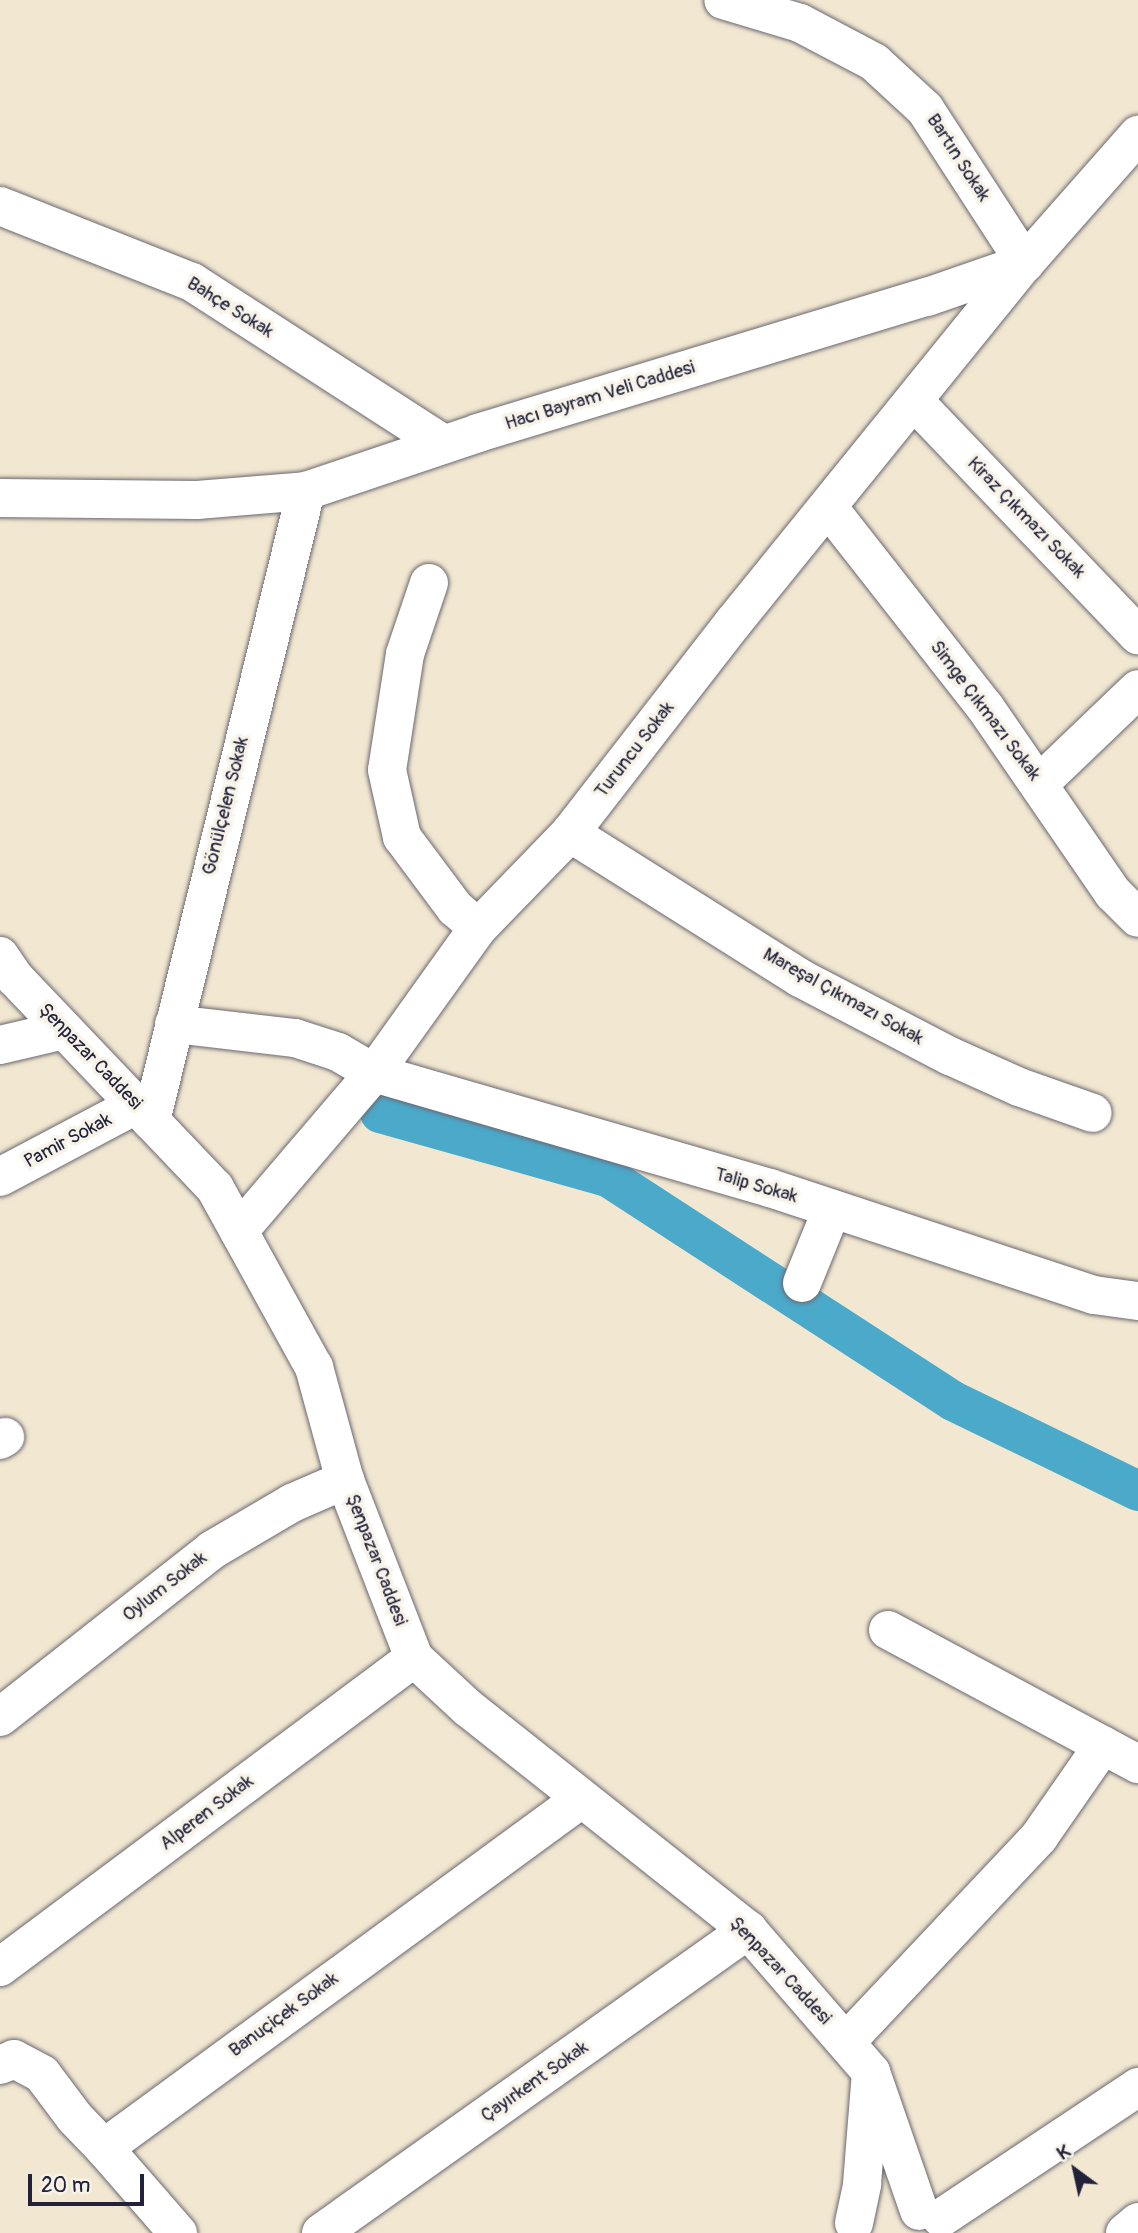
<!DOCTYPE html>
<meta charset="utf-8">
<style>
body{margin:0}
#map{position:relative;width:1138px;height:2233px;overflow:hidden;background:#f2e8d1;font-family:Pangolin,sans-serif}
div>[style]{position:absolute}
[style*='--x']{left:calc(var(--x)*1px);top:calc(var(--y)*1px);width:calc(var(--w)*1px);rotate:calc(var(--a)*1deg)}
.canal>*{height:40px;margin:-20px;padding:0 20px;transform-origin:20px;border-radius:20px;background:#4ba9ca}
.roads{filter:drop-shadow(0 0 2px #6b6770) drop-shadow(0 0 2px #6b6770)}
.minor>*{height:38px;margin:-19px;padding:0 19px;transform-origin:19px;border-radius:19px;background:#fff}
span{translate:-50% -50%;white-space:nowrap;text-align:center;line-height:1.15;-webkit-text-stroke:7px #f7f3e8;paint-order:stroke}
.street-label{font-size:19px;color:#22223b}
.north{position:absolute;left:1040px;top:2135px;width:70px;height:70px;-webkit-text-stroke:5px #f7f3e8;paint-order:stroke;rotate:327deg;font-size:19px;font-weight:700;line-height:28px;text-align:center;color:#22223b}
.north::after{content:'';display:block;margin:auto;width:24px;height:32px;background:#22223b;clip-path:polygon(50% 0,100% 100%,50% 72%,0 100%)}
.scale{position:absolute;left:28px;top:2174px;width:116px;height:32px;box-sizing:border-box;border:4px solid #22223b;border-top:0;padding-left:9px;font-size:21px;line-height:24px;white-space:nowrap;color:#22223b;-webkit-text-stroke:5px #f7f3e8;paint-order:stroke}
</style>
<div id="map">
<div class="canal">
<i style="--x:380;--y:1113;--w:237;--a:15.7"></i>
<i style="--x:608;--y:1177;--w:411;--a:33"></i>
<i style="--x:953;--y:1401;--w:206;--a:25.9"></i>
</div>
<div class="roads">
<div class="minor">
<i style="--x:0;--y:206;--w:206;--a:21.6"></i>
<i style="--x:192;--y:282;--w:299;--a:32.8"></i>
<i style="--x:914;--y:401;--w:324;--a:46.3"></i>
<i style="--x:0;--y:498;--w:197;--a:0.6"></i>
<i style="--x:197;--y:500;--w:109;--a:-4.7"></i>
<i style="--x:306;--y:491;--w:182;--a:-18.6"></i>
<i style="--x:478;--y:433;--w:469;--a:-16.9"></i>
<i style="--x:927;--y:297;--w:104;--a:-19.1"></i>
<i style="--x:1025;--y:263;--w:171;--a:-48.6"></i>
<i style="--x:828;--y:507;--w:254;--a:51.9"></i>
<i style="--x:985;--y:707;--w:226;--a:55.5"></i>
<i style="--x:1113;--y:893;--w:35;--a:45"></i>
<i style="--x:429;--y:583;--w:75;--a:108.7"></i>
<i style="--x:405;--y:654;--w:117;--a:98.8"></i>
<i style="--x:387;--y:770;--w:69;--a:77.4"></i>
<i style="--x:402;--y:837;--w:89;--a:53.3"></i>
<i style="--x:455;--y:908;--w:30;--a:41"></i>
<i style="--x:1039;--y:784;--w:137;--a:-43.8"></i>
<i style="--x:570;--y:833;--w:272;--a:32.2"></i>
<i style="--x:800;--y:978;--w:169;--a:27.5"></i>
<i style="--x:950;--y:1056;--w:76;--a:24.2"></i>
<i style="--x:1019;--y:1087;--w:78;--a:19.4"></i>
<i style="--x:0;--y:956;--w:27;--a:56"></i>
<i style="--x:15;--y:978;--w:290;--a:46.4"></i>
<i style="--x:215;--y:1188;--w:205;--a:61.1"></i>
<i style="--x:314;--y:1367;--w:117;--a:74.7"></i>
<i style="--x:345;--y:1480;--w:191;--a:68.8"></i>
<i style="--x:414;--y:1658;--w:74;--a:42.8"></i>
<i style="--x:468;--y:1708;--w:357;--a:38.4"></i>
<i style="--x:748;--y:1930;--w:188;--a:49.1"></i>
<i style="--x:174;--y:1024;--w:122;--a:6.6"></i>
<i style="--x:295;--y:1038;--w:45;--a:18"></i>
<i style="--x:338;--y:1052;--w:42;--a:30.3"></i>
<i style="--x:374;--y:1073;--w:412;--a:16.2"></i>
<i style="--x:770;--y:1188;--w:341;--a:18.3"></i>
<i style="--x:1094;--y:1295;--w:44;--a:7.8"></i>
<i style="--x:0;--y:1045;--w:66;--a:-13.2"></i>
<i style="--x:151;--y:1121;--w:649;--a:-76.18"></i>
<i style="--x:0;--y:1177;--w:154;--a:-27.9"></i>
<i style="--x:239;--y:1231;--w:208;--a:-49.5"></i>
<i style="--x:374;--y:1073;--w:178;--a:-54.4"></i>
<i style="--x:478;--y:928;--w:132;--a:-45.9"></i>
<i style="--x:570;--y:833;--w:266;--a:-52.2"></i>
<i style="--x:733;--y:623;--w:464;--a:-51"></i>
<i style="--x:1025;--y:263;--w:184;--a:-123"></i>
<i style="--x:925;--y:109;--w:69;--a:-137.3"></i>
<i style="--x:874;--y:62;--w:84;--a:-152.2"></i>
<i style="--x:800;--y:23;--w:80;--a:-163.4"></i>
<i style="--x:802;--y:1283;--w:80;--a:-67.9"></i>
<i style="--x:0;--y:1440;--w:6;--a:-31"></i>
<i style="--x:888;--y:1630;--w:284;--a:28.2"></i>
<i style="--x:0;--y:1717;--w:270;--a:-38.2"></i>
<i style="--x:212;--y:1550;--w:93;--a:-30.4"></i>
<i style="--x:292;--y:1503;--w:58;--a:-23.5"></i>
<i style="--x:0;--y:1967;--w:517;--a:-36.74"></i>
<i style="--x:846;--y:2042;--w:282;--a:-46.7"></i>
<i style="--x:1039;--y:1837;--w:112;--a:-55.2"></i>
<i style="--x:0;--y:2065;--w:15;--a:-23"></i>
<i style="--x:14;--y:2059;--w:32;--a:28"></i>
<i style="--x:42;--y:2074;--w:55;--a:53.1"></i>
<i style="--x:75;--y:2118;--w:42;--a:46"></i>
<i style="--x:104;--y:2148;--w:591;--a:-36.19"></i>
<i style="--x:104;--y:2148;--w:113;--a:49"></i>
<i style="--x:941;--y:2218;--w:237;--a:-33.6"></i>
<i style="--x:854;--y:2223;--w:40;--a:-78"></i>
<i style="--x:862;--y:2184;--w:112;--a:-85.4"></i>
<i style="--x:871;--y:2072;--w:147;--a:70.9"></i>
<i style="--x:321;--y:2233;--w:524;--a:-35.36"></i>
<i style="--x:1125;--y:2233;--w:17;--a:-40"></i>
</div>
</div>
<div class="street-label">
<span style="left:958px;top:158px;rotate:57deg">Bartın Sokak</span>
<span style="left:230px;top:308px;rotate:32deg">Bahçe Sokak</span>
<span style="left:600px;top:396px;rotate:-17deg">Hacı Bayram Veli Caddesi</span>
<span style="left:1026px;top:518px;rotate:46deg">Kiraz Çıkmazı Sokak</span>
<span style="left:985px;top:711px;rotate:53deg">Simge Çıkmazı Sokak</span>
<span style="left:635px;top:750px;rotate:-52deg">Turuncu Sokak</span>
<span style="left:226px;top:806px;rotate:-76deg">Gönülçelen Sokak</span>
<span style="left:843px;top:997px;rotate:29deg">Mareşal Çıkmazı Sokak</span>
<span style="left:90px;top:1057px;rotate:46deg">Şenpazar Caddesi</span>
<span style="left:68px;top:1141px;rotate:-28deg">Pamir Sokak</span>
<span style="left:756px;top:1186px;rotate:16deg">Talip Sokak</span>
<span style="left:376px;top:1560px;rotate:69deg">Şenpazar Caddesi</span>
<span style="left:165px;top:1587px;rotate:-38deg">Oylum Sokak</span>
<span style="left:207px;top:1813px;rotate:-37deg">Alperen Sokak</span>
<span style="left:780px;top:1971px;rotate:47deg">Şenpazar Caddesi</span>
<span style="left:284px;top:2015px;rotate:-36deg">Banuçiçek Sokak</span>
<span style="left:535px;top:2082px;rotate:-35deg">Çayırkent Sokak</span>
</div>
<div class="north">K</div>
<div class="scale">20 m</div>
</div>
